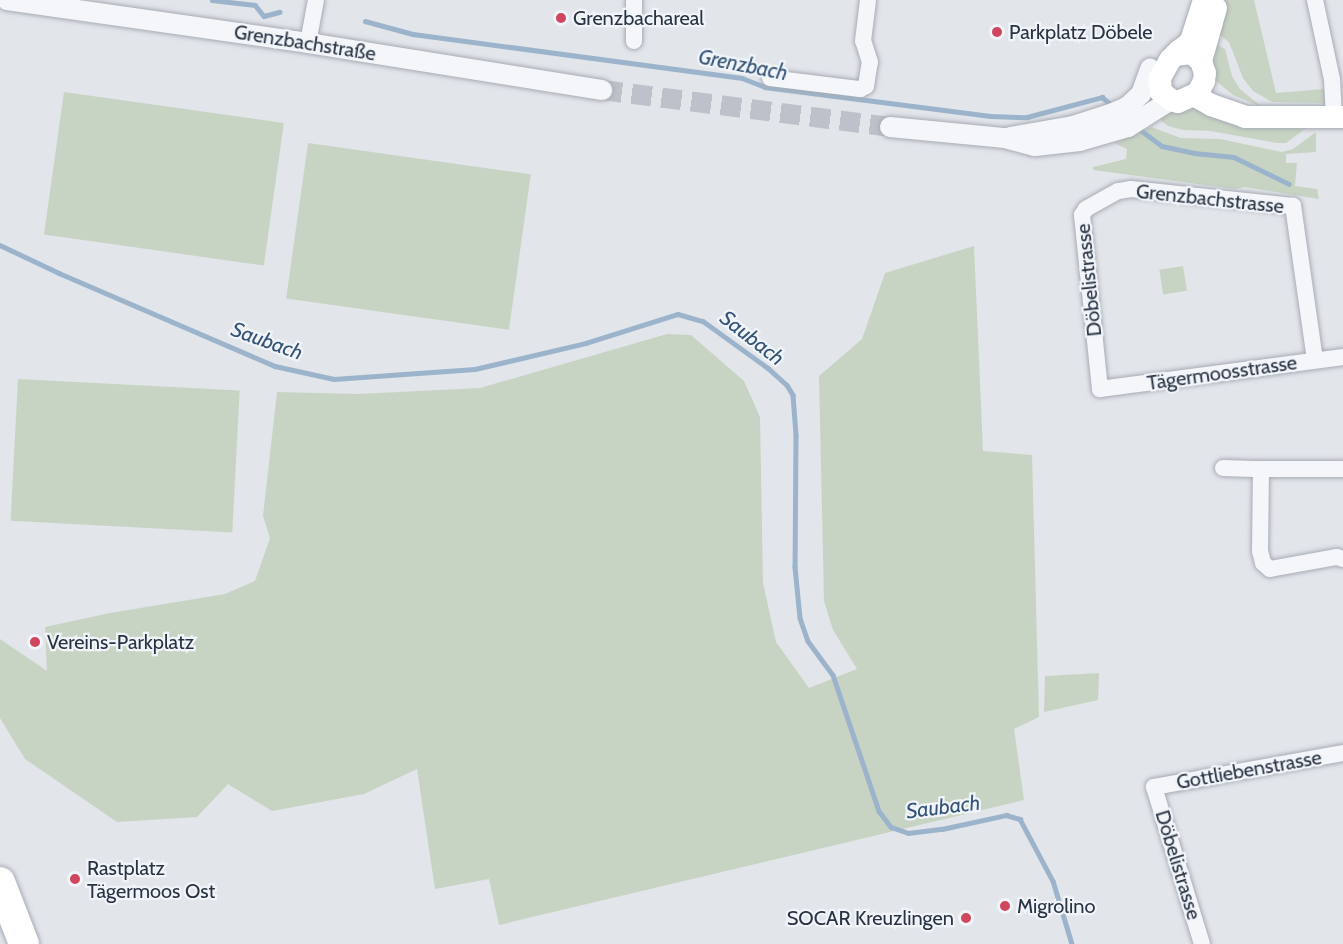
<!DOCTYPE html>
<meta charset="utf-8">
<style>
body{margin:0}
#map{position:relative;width:1343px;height:944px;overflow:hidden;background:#e2e5ea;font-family:Cabin,sans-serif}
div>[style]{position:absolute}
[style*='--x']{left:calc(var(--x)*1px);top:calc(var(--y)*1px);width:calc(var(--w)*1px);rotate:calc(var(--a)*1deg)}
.green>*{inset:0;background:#c8d4c3;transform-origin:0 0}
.stream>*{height:4.5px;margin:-2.25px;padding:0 2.25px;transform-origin:2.25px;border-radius:2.25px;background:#9cb4cb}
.tertiary-tunnel>*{height:20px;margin-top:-10px;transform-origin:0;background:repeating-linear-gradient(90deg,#bdc1c9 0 20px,transparent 0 30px)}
.roads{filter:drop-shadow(0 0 2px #a7acb5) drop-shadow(0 0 2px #a7acb5)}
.minor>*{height:16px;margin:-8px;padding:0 8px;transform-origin:8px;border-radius:8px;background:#f5f6f9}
.tertiary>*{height:20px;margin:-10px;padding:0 10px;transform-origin:10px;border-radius:10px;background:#f5f6f9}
.secondary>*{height:22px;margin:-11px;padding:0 11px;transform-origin:11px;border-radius:11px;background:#fff}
.motorway>*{height:30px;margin:-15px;padding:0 15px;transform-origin:15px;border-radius:15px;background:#fff}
.dots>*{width:16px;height:16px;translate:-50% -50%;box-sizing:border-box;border:3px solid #f1f4f8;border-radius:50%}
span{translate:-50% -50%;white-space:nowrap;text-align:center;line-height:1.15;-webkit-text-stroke:4.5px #f1f4f8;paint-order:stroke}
.poi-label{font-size:20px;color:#293343}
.left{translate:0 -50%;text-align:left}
.right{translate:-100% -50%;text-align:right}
.street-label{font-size:20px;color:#293343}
.water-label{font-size:21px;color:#335377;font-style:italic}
</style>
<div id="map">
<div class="green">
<i style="clip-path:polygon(1222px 0,1254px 0,1276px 93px,1325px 89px,1328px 103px,1272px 102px,1253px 91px,1243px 78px,1229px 42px,1216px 32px)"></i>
<i style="clip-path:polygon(1212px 42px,1225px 49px,1232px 76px,1240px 89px,1262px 107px,1233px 95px,1215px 80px,1212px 74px)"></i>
<i style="left:64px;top:92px;width:222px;height:144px;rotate:8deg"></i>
<i style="clip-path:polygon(1189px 107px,1199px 108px,1309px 126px,1286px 143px,1277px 143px,1210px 131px,1183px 130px,1168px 126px,1155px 116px,1161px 112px)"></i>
<i style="clip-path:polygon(1151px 127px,1181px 138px,1220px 139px,1282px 152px,1293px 149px,1316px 132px,1316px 152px,1286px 154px,1286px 163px,1297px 163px,1295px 186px,1317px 189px,1319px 199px,1245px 187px,1235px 189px,1093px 170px,1093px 167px,1126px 159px,1127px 149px,1114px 143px)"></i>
<i style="left:308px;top:143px;width:225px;height:157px;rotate:8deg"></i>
<i style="clip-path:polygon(974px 246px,983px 451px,1032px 455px,1039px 717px,1014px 729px,1024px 800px,499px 925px,489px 879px,435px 889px,417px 769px,364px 794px,272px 811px,228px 784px,197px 817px,117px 822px,25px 759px,0 718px,0 639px,47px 671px,45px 627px,110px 613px,225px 594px,255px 581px,270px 538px,263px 516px,277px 392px,358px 394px,480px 388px,667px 334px,691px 335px,744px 381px,760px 417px,763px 583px,776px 642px,809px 688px,857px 669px,833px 630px,824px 601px,819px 376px,862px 339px,885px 273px)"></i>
<i style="left:1183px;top:266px;width:25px;height:24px;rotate:81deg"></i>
<i style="left:18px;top:379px;width:222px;height:142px;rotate:3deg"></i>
<i style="clip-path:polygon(1099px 673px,1098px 700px,1044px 712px,1045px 676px)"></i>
</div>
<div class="stream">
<i style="--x:212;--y:0;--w:43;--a:6.6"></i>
<i style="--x:255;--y:5;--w:14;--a:51"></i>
<i style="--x:264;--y:16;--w:16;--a:-15"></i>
<i style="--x:365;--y:21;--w:50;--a:15.2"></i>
<i style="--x:413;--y:34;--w:332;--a:7.6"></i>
<i style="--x:742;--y:78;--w:25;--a:21"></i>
<i style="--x:765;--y:87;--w:227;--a:7.3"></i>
<i style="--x:990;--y:116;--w:37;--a:2"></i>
<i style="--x:1027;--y:117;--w:78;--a:-14.9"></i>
<i style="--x:1102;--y:97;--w:14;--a:39"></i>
<i style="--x:1142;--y:131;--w:25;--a:37"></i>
<i style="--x:1162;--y:146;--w:33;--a:12"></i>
<i style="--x:1194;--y:153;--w:40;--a:5.7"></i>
<i style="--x:1234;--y:157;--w:61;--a:26.1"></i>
<i style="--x:0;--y:245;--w:65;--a:25.4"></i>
<i style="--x:59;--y:273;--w:235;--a:23.3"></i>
<i style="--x:275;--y:366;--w:60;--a:12.4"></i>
<i style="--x:334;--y:379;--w:141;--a:-4.1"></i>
<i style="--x:475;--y:369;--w:114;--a:-13.2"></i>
<i style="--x:586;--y:343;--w:96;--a:-17.5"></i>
<i style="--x:678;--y:314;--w:26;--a:16"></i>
<i style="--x:703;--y:321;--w:80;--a:35.9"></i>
<i style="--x:768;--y:368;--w:25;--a:42"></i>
<i style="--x:787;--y:385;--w:12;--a:59"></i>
<i style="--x:793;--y:395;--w:40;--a:85.7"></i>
<i style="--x:796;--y:435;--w:132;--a:90.4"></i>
<i style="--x:795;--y:567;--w:51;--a:84.4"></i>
<i style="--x:800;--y:618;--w:24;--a:71"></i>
<i style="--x:808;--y:641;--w:42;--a:53.7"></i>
<i style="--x:833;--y:675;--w:144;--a:71.3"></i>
<i style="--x:879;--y:811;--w:20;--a:53"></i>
<i style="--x:891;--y:827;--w:18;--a:19"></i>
<i style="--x:908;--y:833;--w:34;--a:-7"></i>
<i style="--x:942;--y:829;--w:66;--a:-12.3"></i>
<i style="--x:1006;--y:815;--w:15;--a:16"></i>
<i style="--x:1020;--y:819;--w:70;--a:62"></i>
<i style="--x:1053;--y:881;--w:66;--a:73.2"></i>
</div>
<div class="tertiary-tunnel">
<i style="--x:602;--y:90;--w:290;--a:7.3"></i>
</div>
<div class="roads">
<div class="minor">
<i style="--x:1315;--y:0;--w:81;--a:77.9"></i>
<i style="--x:1332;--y:79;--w:39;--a:87"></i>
<i style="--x:634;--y:41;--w:41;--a:-90"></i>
<i style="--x:308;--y:43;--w:44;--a:-79.5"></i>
<i style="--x:770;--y:78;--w:91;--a:7"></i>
<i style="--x:860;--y:89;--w:7;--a:-27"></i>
<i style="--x:866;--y:86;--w:24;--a:-81"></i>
<i style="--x:870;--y:62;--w:22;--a:-108"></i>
<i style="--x:863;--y:41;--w:41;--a:-83"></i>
<i style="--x:1315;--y:360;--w:156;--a:-98.1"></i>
<i style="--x:1293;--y:206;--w:163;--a:-174"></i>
<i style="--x:1131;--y:189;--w:13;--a:171"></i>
<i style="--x:1118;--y:191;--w:37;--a:151"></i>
<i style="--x:1086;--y:209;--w:7;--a:124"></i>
<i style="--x:1082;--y:215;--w:175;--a:84.1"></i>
<i style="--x:1100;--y:389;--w:245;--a:-7.5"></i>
<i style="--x:1223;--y:468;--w:38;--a:2"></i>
<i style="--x:1343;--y:469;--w:82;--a:180"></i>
<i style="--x:1261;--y:469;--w:82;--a:90.7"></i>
<i style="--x:1260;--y:551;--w:12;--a:76"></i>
<i style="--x:1263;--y:563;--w:9;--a:41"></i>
<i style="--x:1270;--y:569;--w:68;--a:-10.2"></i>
<i style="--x:1337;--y:557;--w:6;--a:18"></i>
<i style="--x:1202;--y:944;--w:164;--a:-107"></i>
<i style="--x:1154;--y:787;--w:192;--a:-10.2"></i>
</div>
<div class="tertiary">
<i style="--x:7;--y:0;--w:304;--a:8.1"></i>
<i style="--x:308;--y:43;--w:298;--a:9.1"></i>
<i style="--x:890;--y:127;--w:116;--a:5.5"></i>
<i style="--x:1005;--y:138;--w:31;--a:15"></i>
<i style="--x:1035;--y:146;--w:45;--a:-6.3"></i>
<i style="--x:1080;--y:141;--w:50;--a:-16.3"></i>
<i style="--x:1128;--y:127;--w:51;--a:-32.1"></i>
<i style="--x:1010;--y:137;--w:64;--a:-9.9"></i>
<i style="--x:1073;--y:126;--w:40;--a:-18"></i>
<i style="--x:1111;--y:114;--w:17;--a:-24"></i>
<i style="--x:1127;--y:107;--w:19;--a:-43"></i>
<i style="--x:1141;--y:94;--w:27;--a:-70"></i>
</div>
<div class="secondary">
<i style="--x:1175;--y:55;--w:16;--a:-7"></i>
<i style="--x:1191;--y:53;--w:13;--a:39"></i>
<i style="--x:1201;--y:61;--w:13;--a:72"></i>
<i style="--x:1205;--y:73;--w:8;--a:97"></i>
<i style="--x:1204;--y:81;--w:13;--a:117"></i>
<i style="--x:1198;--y:93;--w:22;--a:156"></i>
<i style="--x:1178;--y:102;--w:7;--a:-164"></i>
<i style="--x:1171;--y:100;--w:13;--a:-141"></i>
<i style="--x:1161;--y:92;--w:14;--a:-94"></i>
<i style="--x:1160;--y:78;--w:21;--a:-61"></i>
<i style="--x:1170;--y:60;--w:13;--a:-45"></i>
<i style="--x:1179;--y:51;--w:9;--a:-36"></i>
<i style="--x:1186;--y:46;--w:7;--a:-45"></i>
<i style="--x:1191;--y:41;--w:43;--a:-72.4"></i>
<i style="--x:1201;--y:61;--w:55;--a:-74.2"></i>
<i style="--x:1195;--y:96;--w:18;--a:29"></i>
<i style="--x:1211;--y:105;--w:36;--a:19"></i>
<i style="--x:1245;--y:117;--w:98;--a:0"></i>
</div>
<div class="motorway">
<i style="--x:0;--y:882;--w:66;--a:68.8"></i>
</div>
</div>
<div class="dots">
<i style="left:561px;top:18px;background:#d0465e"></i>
<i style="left:997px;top:32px;background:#d0465e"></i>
<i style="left:35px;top:642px;background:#d0465e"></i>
<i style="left:75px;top:879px;background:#d0465e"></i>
<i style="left:1005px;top:906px;background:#d0465e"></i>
<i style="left:966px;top:918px;background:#d0465e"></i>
</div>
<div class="poi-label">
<span class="left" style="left:573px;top:18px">Grenzbachareal</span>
<span class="left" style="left:1009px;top:32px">Parkplatz Döbele</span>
<span class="left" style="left:47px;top:642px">Vereins-Parkplatz</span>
<span class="left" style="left:87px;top:880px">Rastplatz<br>Tägermoos Ost</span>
<span class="left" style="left:1017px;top:906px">Migrolino</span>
<span class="right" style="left:954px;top:918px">SOCAR Kreuzlingen</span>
</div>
<div class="street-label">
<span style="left:305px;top:43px;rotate:9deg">Grenzbachstraße</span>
<span style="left:1210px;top:199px;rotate:6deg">Grenzbachstrasse</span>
<span style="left:1089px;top:280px;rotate:-96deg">Döbelistrasse</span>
<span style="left:1222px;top:373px;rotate:-8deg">Tägermoosstrasse</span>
<span style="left:1249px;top:770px;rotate:-10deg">Gottliebenstrasse</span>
<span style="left:1178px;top:865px;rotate:73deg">Döbelistrasse</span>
</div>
<div class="water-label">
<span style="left:743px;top:65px;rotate:11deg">Grenzbach</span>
<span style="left:752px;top:338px;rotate:38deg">Saubach</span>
<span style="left:267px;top:341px;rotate:20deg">Saubach</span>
<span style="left:943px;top:807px;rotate:-7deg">Saubach</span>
</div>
</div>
